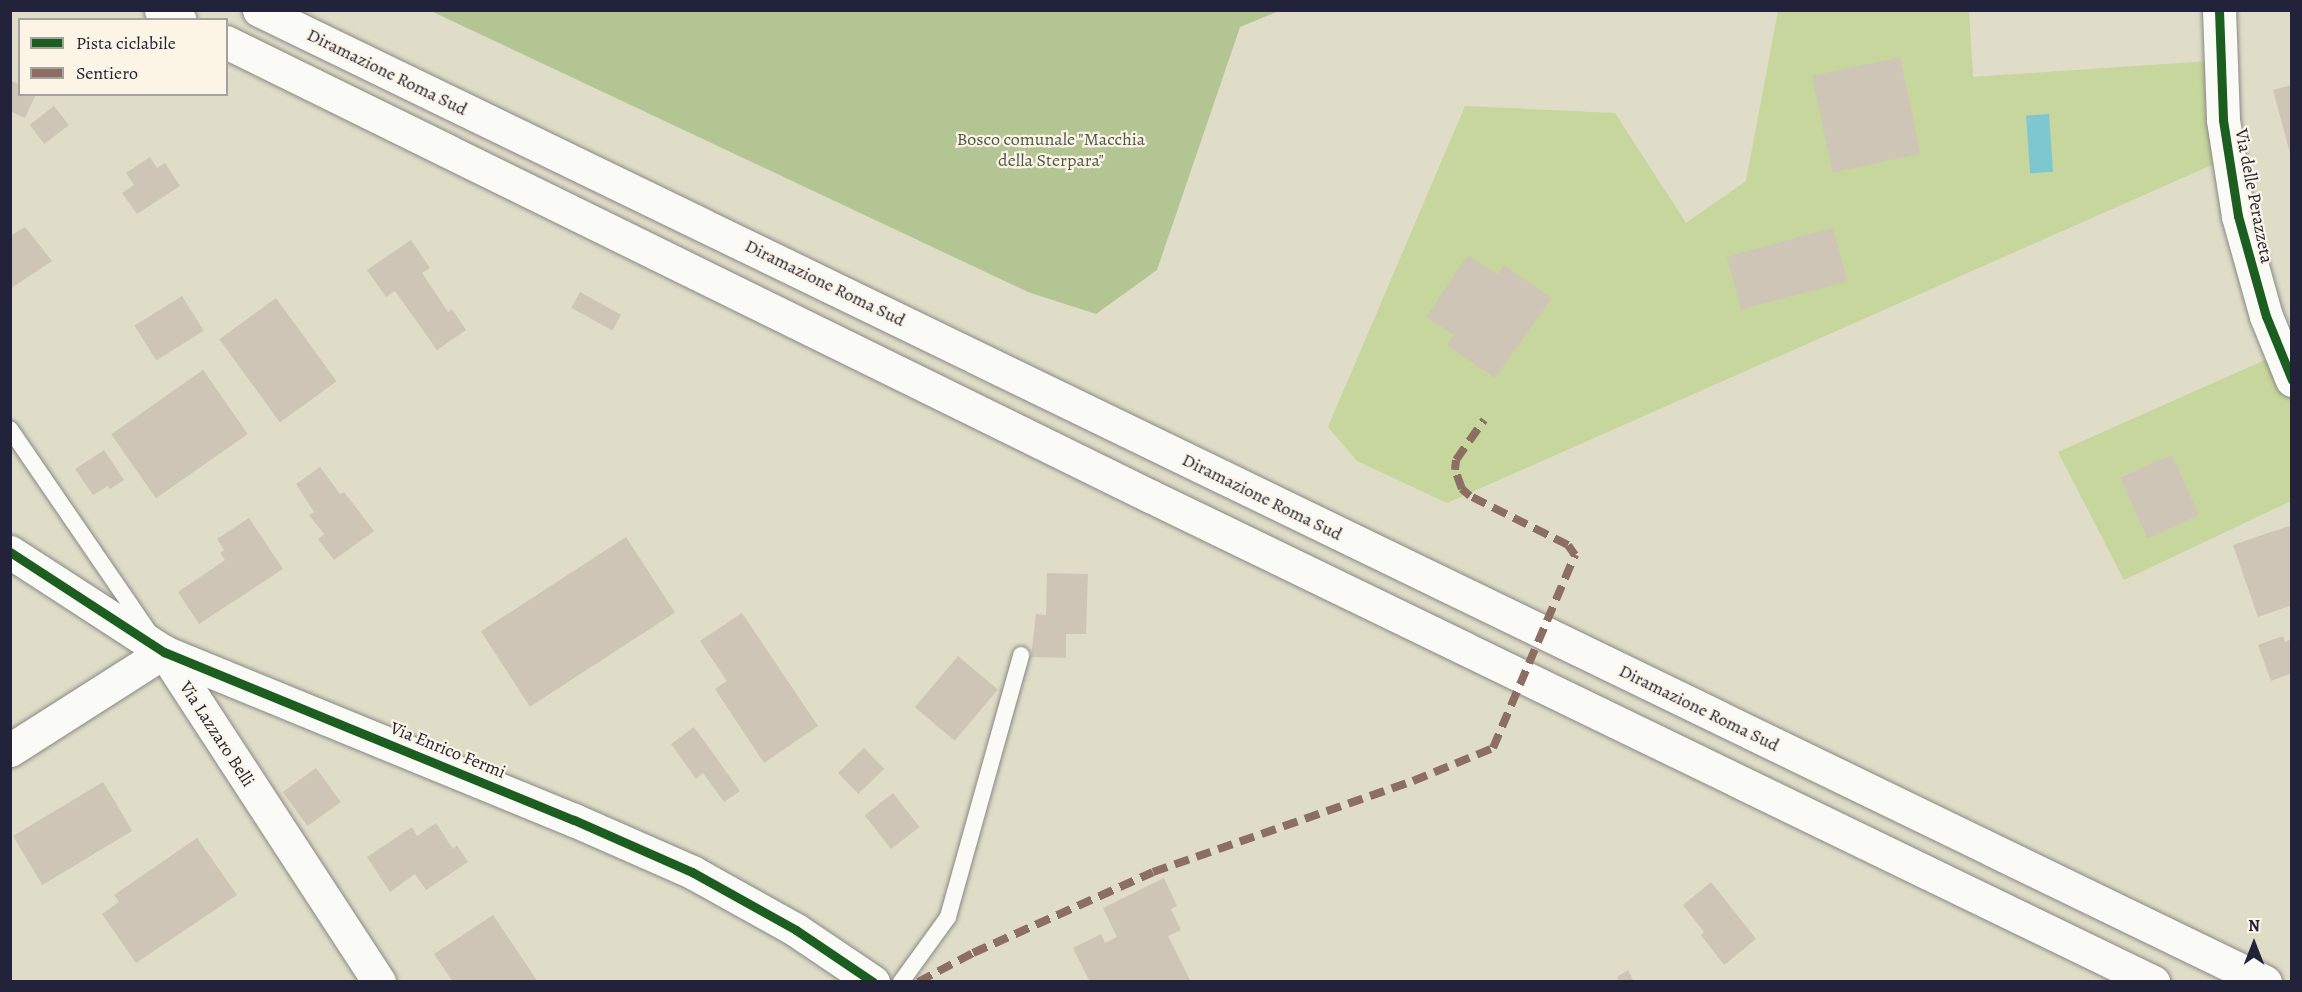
<!DOCTYPE html>
<style>
body{margin:0}
#map{position:relative;width:2302px;height:992px;overflow:hidden;background:#dfdcc8;font-family:Alegreya,serif}
div>[style]{position:absolute}
[style*='--x']{left:calc(var(--x)*1px);top:calc(var(--y)*1px);width:calc(var(--w)*1px);rotate:calc(var(--a)*1deg)}
.green>*{inset:0;background:#c6d69c}
.forest>*{inset:0;background:#b2c593}
.water>*{inset:0;background:#7fc7d0;transform-origin:0 0}
.building>*{inset:0;background:#cec5b7;transform-origin:0 0}
.roads{filter:drop-shadow(0 0 2px #8a8883) drop-shadow(0 0 2px #8a8883)}
.lane>*{height:16px;margin:-8px;padding:0 8px;transform-origin:8px;border-radius:8px;background:#fafaf7}
.street>*{height:33px;margin:-16.5px;padding:0 16.5px;transform-origin:16.5px;border-radius:16.5px;background:#fafaf7}
.secondary>*{height:33px;margin:-16.5px;padding:0 16.5px;transform-origin:16.5px;border-radius:16.5px;background:#fafaf7}
.highway>*{height:33px;margin:-16.5px;padding:0 16.5px;transform-origin:16.5px;border-radius:16.5px;background:#fafaf7}
.quiet>*{height:8px;margin-top:-4px;transform-origin:0;background:repeating-linear-gradient(90deg,#8d6e63 0 15px,transparent 0 23px)}
.cycleway>*{height:9px;margin:-4.5px;padding:0 4.5px;transform-origin:4.5px;border-radius:4.5px;background:#1b5e20}
span{translate:-50% -50%;white-space:nowrap;text-align:center;line-height:1.15;-webkit-text-stroke:4.5px #fcf5e5;paint-order:stroke}
.street-label{font-size:18px;color:#22223b}
.park-label{font-size:18px;color:#4d574d}
.frame{position:absolute;inset:0;border:12px solid #22223b;pointer-events:none}
.legend{position:absolute;left:18px;top:18px;width:210px;height:78px;box-sizing:border-box;background:#fcf5e5;border:2px solid #a5a1a1;margin:0;padding:8px 10px;list-style:none;font-size:18px;color:#22223b}
.legend li{display:flex;align-items:center;gap:12px;height:30px}
.legend b{width:30px;border:2px solid #a5a1a1}
.north{position:absolute;left:2224px;top:914px;width:60px;height:60px;-webkit-text-stroke:4px #fcf5e5;paint-order:stroke;rotate:0deg;font-size:16px;font-weight:700;line-height:24px;text-align:center;color:#22223b}
.north::after{content:'';display:block;margin:auto;width:21px;height:27px;background:#22223b;clip-path:polygon(50% 0,100% 100%,50% 72%,0 100%)}
</style>
<div id="map">
<div class="green">
<i style="clip-path:polygon(1778px 11px,1969px 11px,1973px 77px,2209px 61px,2214px 164px,1447px 503px,1357px 461px,1328px 427px,1465px 106px,1615px 113px,1686px 223px,1746px 181px)"></i>
<i style="clip-path:polygon(evenodd,2274px 356px,2291px 399px,2291px 501px,2124px 580px,2058px 452px,2274px 356px,2172px 454px,2199px 515px,2147px 538px,2120px 477px,2172px 454px)"></i>
</div>
<div class="forest">
<i style="clip-path:polygon(431px 11px,1279px 10px,1279px 11px,1240px 27px,1157px 270px,1096px 314px,1028px 292px)"></i>
</div>
<div class="water">
<i style="left:2049px;top:114px;width:58px;height:23px;rotate:86deg"></i>
</div>
<div class="building">
<i style="left:1900px;top:57px;width:99px;height:90px;rotate:78deg"></i>
<i style="clip-path:polygon(10px 80px,20px 85px,20px 94px,36px 94px,25px 118px,10px 111px)"></i>
<i style="clip-path:polygon(2292px 85px,2292px 157px,2291px 157px,2273px 90px)"></i>
<i style="left:54px;top:106px;width:24px;height:31px;rotate:52deg"></i>
<i style="clip-path:polygon(150px 157px,157px 168px,165px 163px,180px 186px,137px 214px,122px 193px,134px 185px,126px 173px)"></i>
<i style="clip-path:polygon(25px 227px,52px 261px,10px 289px,10px 236px)"></i>
<i style="left:1833px;top:228px;width:55px;height:110px;rotate:75deg"></i>
<i style="clip-path:polygon(411px 240px,430px 268px,422px 273px,448px 312px,452px 309px,466px 330px,437px 350px,395px 291px,386px 297px,367px 270px)"></i>
<i style="clip-path:polygon(1468px 255px,1497px 274px,1504px 265px,1552px 298px,1495px 378px,1447px 345px,1454px 335px,1426px 317px)"></i>
<i style="left:580px;top:292px;width:47px;height:18px;rotate:29deg"></i>
<i style="left:182px;top:296px;width:41px;height:56px;rotate:58deg"></i>
<i style="left:276px;top:298px;width:103px;height:70px;rotate:54deg"></i>
<i style="left:203px;top:370px;width:78px;height:112px;rotate:55deg"></i>
<i style="clip-path:polygon(104px 450px,124px 480px,110px 489px,108px 486px,93px 495px,75px 469px)"></i>
<i style="left:2172px;top:454px;width:67px;height:57px;rotate:66deg"></i>
<i style="clip-path:polygon(320px 467px,340px 494px,344px 492px,374px 531px,334px 560px,318px 539px,324px 534px,309px 515px,314px 512px,296px 484px)"></i>
<i style="clip-path:polygon(249px 518px,283px 569px,199px 624px,178px 592px,225px 560px,220px 553px,224px 550px,217px 539px)"></i>
<i style="clip-path:polygon(2292px 525px,2292px 605px,2258px 617px,2233px 545px)"></i>
<i style="left:626px;top:537px;width:90px;height:173px;rotate:57deg"></i>
<i style="clip-path:polygon(1047px 573px,1088px 574px,1086px 634px,1066px 634px,1066px 658px,1031px 657px,1036px 614px,1046px 615px)"></i>
<i style="clip-path:polygon(742px 613px,818px 726px,764px 763px,715px 689px,727px 681px,700px 641px)"></i>
<i style="clip-path:polygon(2283px 636px,2285px 642px,2292px 639px,2292px 673px,2271px 681px,2258px 645px)"></i>
<i style="left:958px;top:656px;width:52px;height:67px;rotate:40deg"></i>
<i style="clip-path:polygon(694px 727px,740px 791px,724px 802px,703px 773px,696px 779px,671px 744px)"></i>
<i style="left:864px;top:748px;width:29px;height:36px;rotate:46deg"></i>
<i style="left:316px;top:768px;width:42px;height:41px;rotate:54deg"></i>
<i style="left:103px;top:782px;width:57px;height:105px;rotate:59deg"></i>
<i style="left:893px;top:793px;width:43px;height:36px;rotate:52deg"></i>
<i style="clip-path:polygon(436px 823px,453px 849px,457px 845px,468px 862px,426px 890px,415px 874px,390px 892px,367px 857px,412px 827px,417px 836px)"></i>
<i style="clip-path:polygon(197px 838px,237px 895px,136px 963px,102px 914px,119px 902px,114px 895px)"></i>
<i style="clip-path:polygon(1164px 878px,1177px 906px,1171px 909px,1181px 930px,1168px 936px,1191px 982px,1090px 982px,1073px 948px,1101px 934px,1105px 943px,1117px 937px,1103px 908px)"></i>
<i style="clip-path:polygon(1711px 882px,1756px 939px,1724px 965px,1701px 935px,1704px 932px,1683px 905px)"></i>
<i style="clip-path:polygon(493px 915px,538px 982px,453px 982px,434px 954px)"></i>
<i style="clip-path:polygon(1628px 970px,1634px 982px,1619px 982px,1617px 977px)"></i>
</div>
<div class="roads">
<div class="lane">
<i style="--x:10;--y:429;--w:246;--a:55.6"></i>
<i style="--x:901;--y:982;--w:80;--a:-54.1"></i>
<i style="--x:948;--y:917;--w:272;--a:-74.4"></i>
</div>
<div class="street">
<i style="--x:2219;--y:10;--w:110;--a:87.9"></i>
<i style="--x:2223;--y:120;--w:97;--a:81.1"></i>
<i style="--x:2238;--y:216;--w:104;--a:74.4"></i>
<i style="--x:2266;--y:316;--w:69;--a:67.9"></i>
<i style="--x:10;--y:750;--w:183;--a:-32.5"></i>
<i style="--x:164;--y:652;--w:394;--a:56.9"></i>
</div>
<div class="secondary">
<i style="--x:10;--y:552;--w:184;--a:33"></i>
<i style="--x:164;--y:652;--w:443;--a:22.3"></i>
<i style="--x:574;--y:820;--w:129;--a:23.8"></i>
<i style="--x:692;--y:872;--w:119;--a:29.1"></i>
<i style="--x:796;--y:930;--w:93;--a:34"></i>
</div>
<div class="highway">
<i style="--x:161;--y:10;--w:21;--a:28"></i>
<i style="--x:259;--y:10;--w:2229;--a:25.85"></i>
<i style="--x:226;--y:42;--w:1030;--a:26.17"></i>
<i style="--x:1150;--y:496;--w:1115;--a:25.85"></i>
</div>
</div>
<div class="quiet">
<i style="--x:918;--y:982;--w:62;--a:-27.8"></i>
<i style="--x:973;--y:953;--w:197;--a:-24.2"></i>
<i style="--x:1153;--y:872;--w:275;--a:-19.3"></i>
<i style="--x:1413;--y:781;--w:87;--a:-22.4"></i>
<i style="--x:1493;--y:748;--w:210;--a:-67"></i>
<i style="--x:1575;--y:555;--w:12;--a:-125"></i>
<i style="--x:1568;--y:545;--w:110;--a:-153.4"></i>
<i style="--x:1470;--y:496;--w:11;--a:-139"></i>
<i style="--x:1462;--y:489;--w:20;--a:-110"></i>
<i style="--x:1455;--y:470;--w:10;--a:-84"></i>
<i style="--x:1456;--y:460;--w:49;--a:-55"></i>
</div>
<div class="cycleway">
<i style="--x:2219;--y:10;--w:110;--a:87.9"></i>
<i style="--x:2223;--y:120;--w:97;--a:81.1"></i>
<i style="--x:2238;--y:216;--w:104;--a:74.4"></i>
<i style="--x:2266;--y:316;--w:69;--a:67.9"></i>
<i style="--x:10;--y:552;--w:184;--a:33"></i>
<i style="--x:164;--y:652;--w:443;--a:22.3"></i>
<i style="--x:574;--y:820;--w:129;--a:23.8"></i>
<i style="--x:692;--y:872;--w:119;--a:29.1"></i>
<i style="--x:796;--y:930;--w:93;--a:34"></i>
</div>
<div class="street-label">
<span style="left:387px;top:72px;rotate:26deg">Diramazione Roma Sud</span>
<span style="left:2254px;top:196px;rotate:79deg">Via delle Perazzeta</span>
<span style="left:825px;top:283px;rotate:26deg">Diramazione Roma Sud</span>
<span style="left:1262px;top:497px;rotate:26deg">Diramazione Roma Sud</span>
<span style="left:1699px;top:708px;rotate:26deg">Diramazione Roma Sud</span>
<span style="left:217px;top:734px;rotate:57deg">Via Lazzaro Belli</span>
<span style="left:448px;top:750px;rotate:22deg">Via Enrico Fermi</span>
</div>
<div class="park-label">
<span style="left:1051px;top:150px">Bosco comunale "Macchia<br>della Sterpara"</span>
</div>
<div class="frame"></div>
<ul class="legend">
<li><b style="height:8px;background:#1b5e20"></b>Pista ciclabile</li>
<li><b style="height:8px;background:#8d6e63"></b>Sentiero</li>
</ul>
<div class="north">N</div>
</div>
